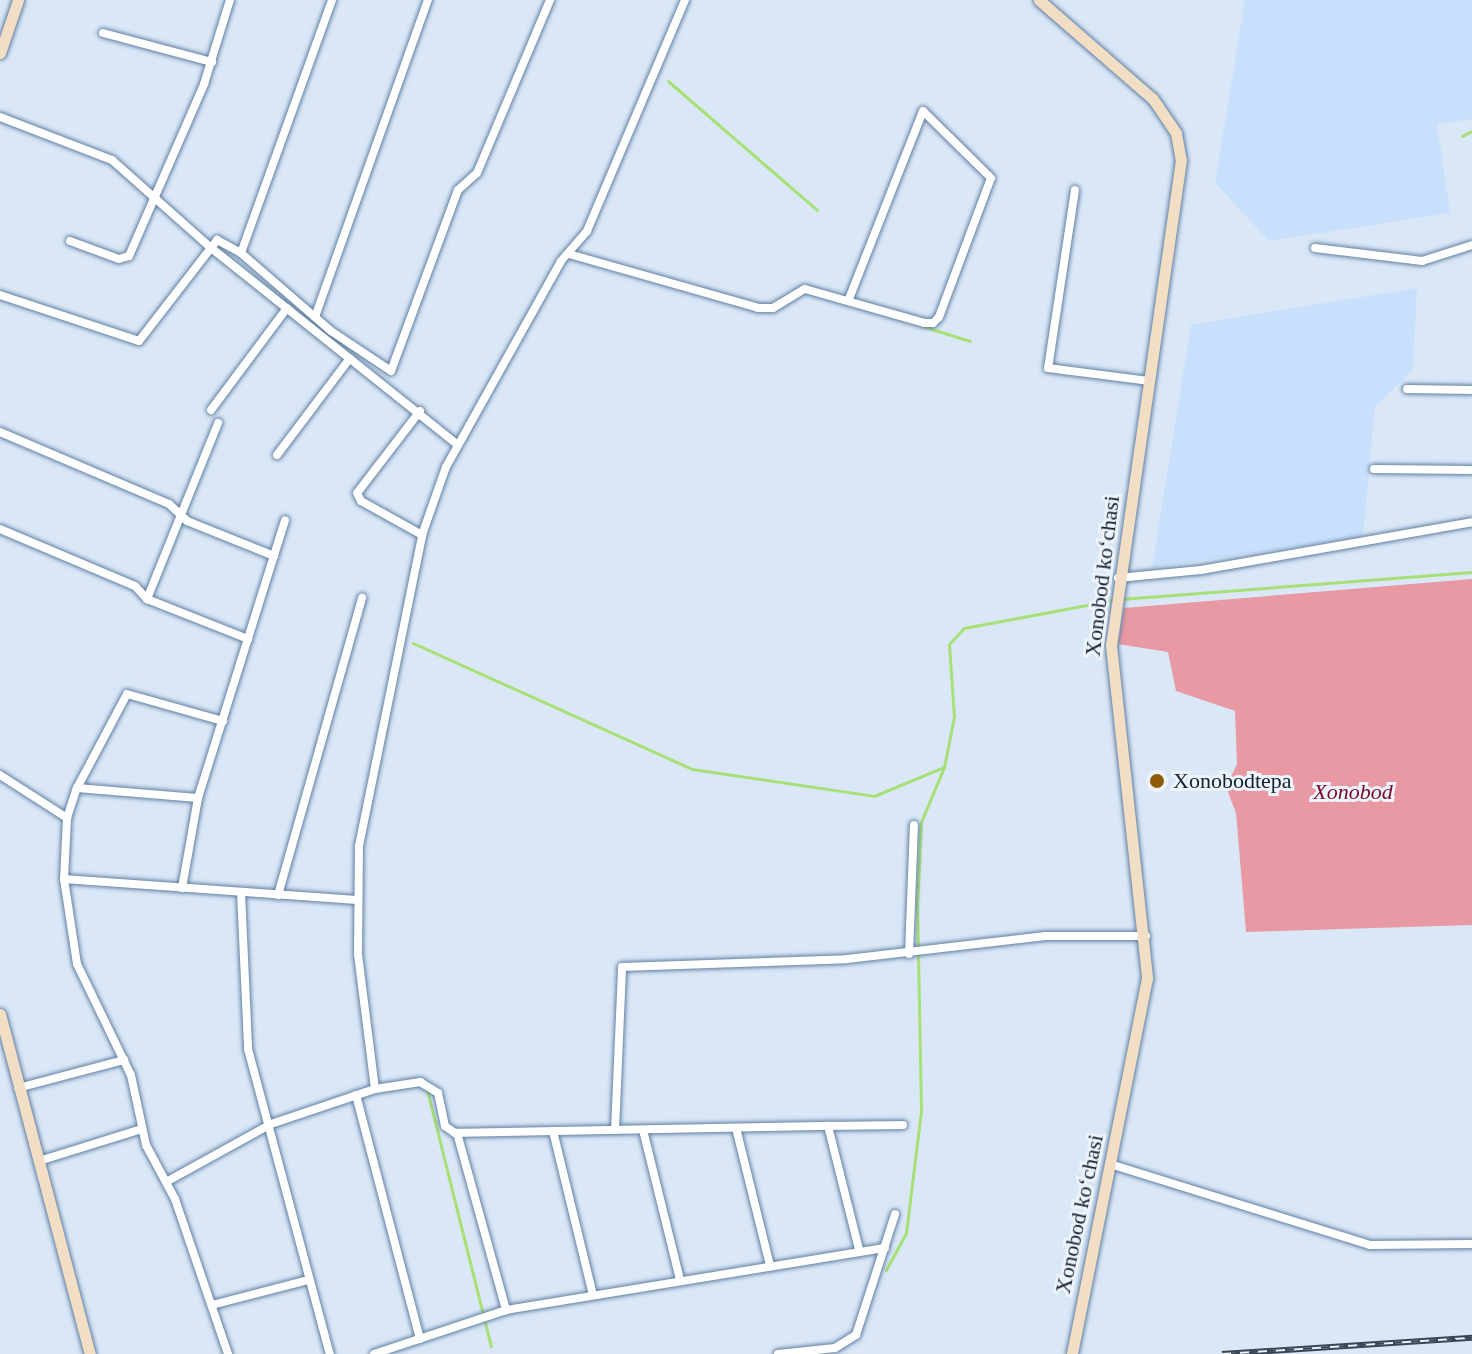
<!DOCTYPE html>
<meta charset="utf-8">
<style>
body{margin:0}
#map{position:relative;width:1472px;height:1354px;overflow:hidden;background:#dae7f7;font-family:"Times New Roman",serif}
div>[style]{position:absolute}
[style*='--x']{left:calc(var(--x)*1px);top:calc(var(--y)*1px);width:calc(var(--w)*1px);rotate:calc(var(--a)*1deg)}
.built>*{inset:0;background:#c8e0fb}
.green>*{inset:0;background:#e999a3}
.stream>*{height:3px;margin:-1.5px;padding:0 1.5px;transform-origin:1.5px;border-radius:1.5px;background:#a7e075}
.roads{filter:drop-shadow(0 0 2px #6180a3) drop-shadow(0 0 2px #6180a3)}
.street>*{height:8px;margin:-4px;padding:0 4px;transform-origin:4px;border-radius:4px;background:#fff}
.secondary>*{height:11px;margin:-5.5px;padding:0 5.5px;transform-origin:5.5px;border-radius:5.5px;background:#f1dec5}
.rail>*{height:6px;margin-top:-3px;transform-origin:0;background:repeating-linear-gradient(90deg,#edf3fb 0 9px,#394553 0 18px);box-sizing:border-box;border-block:2px solid #394553}
.dots>*{width:22px;height:22px;translate:-50% -50%;box-sizing:border-box;border:4px solid #edf3fb;border-radius:50%}
span{translate:-50% -50%;white-space:nowrap;text-align:center;line-height:1.15;-webkit-text-stroke:6px #edf3fb;paint-order:stroke}
.street-label{font-size:22px;color:#14202e}
.poi-label{font-size:22px;color:#14202e}
.left{translate:0 -50%;text-align:left}
.park-label{font-size:22px;color:#79062b;font-style:italic}
</style>
<div id="map">
<div class="built">
<i style="clip-path:polygon(1245px 0,1472px 0,1472px 119px,1437px 124px,1450px 213px,1269px 241px,1215px 183px)"></i>
<i style="clip-path:polygon(1417px 288px,1413px 370px,1375px 407px,1363px 537px,1152px 568px,1191px 325px)"></i>
</div>
<div class="green">
<i style="clip-path:polygon(1472px 579px,1472px 925px,1246px 932px,1236px 813px,1226px 787px,1237px 764px,1235px 711px,1176px 691px,1168px 652px,1118px 644px,1124px 608px)"></i>
</div>
<div class="stream">
<i style="--x:668;--y:81;--w:197;--a:40.9"></i>
<i style="--x:1462;--y:136;--w:11;--a:-27"></i>
<i style="--x:922;--y:326;--w:50;--a:17.4"></i>
<i style="--x:1121;--y:599;--w:352;--a:-4.4"></i>
<i style="--x:413;--y:643;--w:306;--a:24.3"></i>
<i style="--x:692;--y:769;--w:184;--a:8.4"></i>
<i style="--x:874;--y:796;--w:76;--a:-22.5"></i>
<i style="--x:944;--y:767;--w:51;--a:-78.7"></i>
<i style="--x:954;--y:717;--w:73;--a:-93.9"></i>
<i style="--x:949;--y:644;--w:22;--a:-47"></i>
<i style="--x:964;--y:628;--w:153;--a:-10.6"></i>
<i style="--x:427;--y:1090;--w:264;--a:76"></i>
<i style="--x:886;--y:1270;--w:42;--a:-61.6"></i>
<i style="--x:906;--y:1233;--w:124;--a:-83"></i>
<i style="--x:921;--y:1110;--w:203;--a:-91.1"></i>
<i style="--x:917;--y:907;--w:85;--a:-87.3"></i>
<i style="--x:921;--y:822;--w:60;--a:-67.3"></i>
</div>
<div class="roads">
<div class="street">
<i style="--x:103;--y:33;--w:113;--a:14.9"></i>
<i style="--x:0;--y:117;--w:120;--a:21"></i>
<i style="--x:112;--y:160;--w:131;--a:41.6"></i>
<i style="--x:210;--y:247;--w:317;--a:38.6"></i>
<i style="--x:1075;--y:190;--w:180;--a:98.6"></i>
<i style="--x:1048;--y:368;--w:103;--a:7.3"></i>
<i style="--x:70;--y:241;--w:52;--a:20.2"></i>
<i style="--x:119;--y:259;--w:10;--a:-17"></i>
<i style="--x:129;--y:256;--w:188;--a:-66.4"></i>
<i style="--x:204;--y:84;--w:88;--a:-72.8"></i>
<i style="--x:1315;--y:248;--w:108;--a:6.9"></i>
<i style="--x:1422;--y:261;--w:52;--a:-17.7"></i>
<i style="--x:241;--y:253;--w:269;--a:-70.2"></i>
<i style="--x:569;--y:254;--w:197;--a:15.9"></i>
<i style="--x:758;--y:308;--w:15;--a:0"></i>
<i style="--x:773;--y:308;--w:37;--a:-31"></i>
<i style="--x:805;--y:289;--w:124;--a:15.9"></i>
<i style="--x:924;--y:323;--w:9;--a:0"></i>
<i style="--x:933;--y:323;--w:8;--a:-45"></i>
<i style="--x:939;--y:317;--w:148;--a:-69.5"></i>
<i style="--x:991;--y:178;--w:95;--a:-135.4"></i>
<i style="--x:923;--y:111;--w:204;--a:111.5"></i>
<i style="--x:0;--y:295;--w:146;--a:18.3"></i>
<i style="--x:139;--y:341;--w:128;--a:-52.3"></i>
<i style="--x:217;--y:240;--w:27;--a:28"></i>
<i style="--x:241;--y:253;--w:119;--a:40.9"></i>
<i style="--x:331;--y:331;--w:72;--a:33.7"></i>
<i style="--x:391;--y:371;--w:193;--a:-69.7"></i>
<i style="--x:458;--y:190;--w:25;--a:-42"></i>
<i style="--x:477;--y:173;--w:188;--a:-67.1"></i>
<i style="--x:315;--y:317;--w:337;--a:-70.4"></i>
<i style="--x:1407;--y:389;--w:65;--a:0.9"></i>
<i style="--x:211;--y:410;--w:127;--a:-53.3"></i>
<i style="--x:420;--y:411;--w:103;--a:127.5"></i>
<i style="--x:357;--y:493;--w:9;--a:63"></i>
<i style="--x:361;--y:501;--w:70;--a:29.1"></i>
<i style="--x:0;--y:432;--w:184;--a:23.1"></i>
<i style="--x:169;--y:504;--w:25;--a:43"></i>
<i style="--x:187;--y:521;--w:94;--a:21.9"></i>
<i style="--x:277;--y:455;--w:121;--a:-53"></i>
<i style="--x:1374;--y:469;--w:98;--a:0.6"></i>
<i style="--x:0;--y:529;--w:147;--a:22.9"></i>
<i style="--x:135;--y:586;--w:18;--a:47"></i>
<i style="--x:147;--y:599;--w:109;--a:21.6"></i>
<i style="--x:1118;--y:578;--w:83;--a:-5.5"></i>
<i style="--x:1201;--y:570;--w:275;--a:-10"></i>
<i style="--x:147;--y:599;--w:190;--a:-68"></i>
<i style="--x:0;--y:775;--w:80;--a:32.7"></i>
<i style="--x:67;--y:818;--w:61;--a:92.8"></i>
<i style="--x:64;--y:879;--w:86;--a:81.3"></i>
<i style="--x:77;--y:964;--w:123;--a:64.1"></i>
<i style="--x:131;--y:1075;--w:72;--a:77.9"></i>
<i style="--x:146;--y:1145;--w:61;--a:61.8"></i>
<i style="--x:175;--y:1199;--w:164;--a:71.1"></i>
<i style="--x:77;--y:788;--w:121;--a:4.7"></i>
<i style="--x:67;--y:818;--w:32;--a:-72"></i>
<i style="--x:77;--y:788;--w:106;--a:-62"></i>
<i style="--x:127;--y:694;--w:100;--a:15.7"></i>
<i style="--x:64;--y:879;--w:293;--a:4.1"></i>
<i style="--x:182;--y:888;--w:91;--a:-79.9"></i>
<i style="--x:198;--y:798;--w:291;--a:-72.6"></i>
<i style="--x:241;--y:892;--w:157;--a:87.4"></i>
<i style="--x:248;--y:1049;--w:316;--a:75"></i>
<i style="--x:278;--y:895;--w:309;--a:-74.2"></i>
<i style="--x:909;--y:954;--w:129;--a:-87.8"></i>
<i style="--x:18;--y:1088;--w:110;--a:-14.8"></i>
<i style="--x:375;--y:1089;--w:135;--a:-97.2"></i>
<i style="--x:358;--y:955;--w:109;--a:-89.5"></i>
<i style="--x:359;--y:846;--w:317;--a:-78.5"></i>
<i style="--x:422;--y:535;--w:72;--a:-70.6"></i>
<i style="--x:446;--y:467;--w:236;--a:-60.8"></i>
<i style="--x:561;--y:261;--w:40;--a:-49"></i>
<i style="--x:587;--y:231;--w:251;--a:-67"></i>
<i style="--x:356;--y:1095;--w:252;--a:75.3"></i>
<i style="--x:828;--y:1126;--w:75;--a:-0.8"></i>
<i style="--x:736;--y:1128;--w:141;--a:76.1"></i>
<i style="--x:615;--y:1130;--w:163;--a:-87.5"></i>
<i style="--x:622;--y:967;--w:225;--a:-2"></i>
<i style="--x:847;--y:959;--w:200;--a:-6.6"></i>
<i style="--x:1046;--y:936;--w:100;--a:0"></i>
<i style="--x:643;--y:1130;--w:154;--a:76.1"></i>
<i style="--x:553;--y:1131;--w:169;--a:76.3"></i>
<i style="--x:457;--y:1133;--w:184;--a:74.5"></i>
<i style="--x:39;--y:1161;--w:108;--a:-17.3"></i>
<i style="--x:1110;--y:1164;--w:272;--a:17.3"></i>
<i style="--x:1370;--y:1245;--w:102;--a:-0.6"></i>
<i style="--x:166;--y:1182;--w:120;--a:-28.9"></i>
<i style="--x:271;--y:1124;--w:110;--a:-18.6"></i>
<i style="--x:375;--y:1089;--w:46;--a:-8.8"></i>
<i style="--x:420;--y:1082;--w:21;--a:31"></i>
<i style="--x:438;--y:1093;--w:34;--a:78"></i>
<i style="--x:445;--y:1126;--w:12;--a:35"></i>
<i style="--x:455;--y:1133;--w:373;--a:-1.1"></i>
<i style="--x:828;--y:1126;--w:127;--a:75.9"></i>
<i style="--x:212;--y:1305;--w:99;--a:-14.6"></i>
<i style="--x:374;--y:1354;--w:139;--a:-18.4"></i>
<i style="--x:506;--y:1310;--w:384;--a:-9.3"></i>
<i style="--x:778;--y:1354;--w:57;--a:-6"></i>
<i style="--x:835;--y:1348;--w:25;--a:-32"></i>
<i style="--x:856;--y:1335;--w:127;--a:-72.1"></i>
</div>
<div class="secondary">
<i style="--x:1039;--y:0;--w:151;--a:41"></i>
<i style="--x:1153;--y:99;--w:41;--a:55.9"></i>
<i style="--x:1176;--y:133;--w:27;--a:80"></i>
<i style="--x:1181;--y:160;--w:490;--a:98.2"></i>
<i style="--x:1111;--y:645;--w:335;--a:83.8"></i>
<i style="--x:1147;--y:978;--w:383;--a:101.3"></i>
<i style="--x:0;--y:53;--w:56;--a:-71.2"></i>
<i style="--x:0;--y:1014;--w:352;--a:75.2"></i>
</div>
</div>
<div class="rail">
<i style="--x:1222;--y:1354;--w:251;--a:-3.7"></i>
</div>
<div class="dots">
<i style="left:1157px;top:781px;background:#8e5c08"></i>
</div>
<div class="street-label">
<span style="left:1102px;top:576px;rotate:-83deg">Xonobod koʻchasi</span>
<span style="left:1079px;top:1214px;rotate:-78deg">Xonobod koʻchasi</span>
</div>
<div class="poi-label">
<span class="left" style="left:1173px;top:781px">Xonobodtepa</span>
</div>
<div class="park-label">
<span style="left:1353px;top:792px">Xonobod</span>
</div>
</div>
